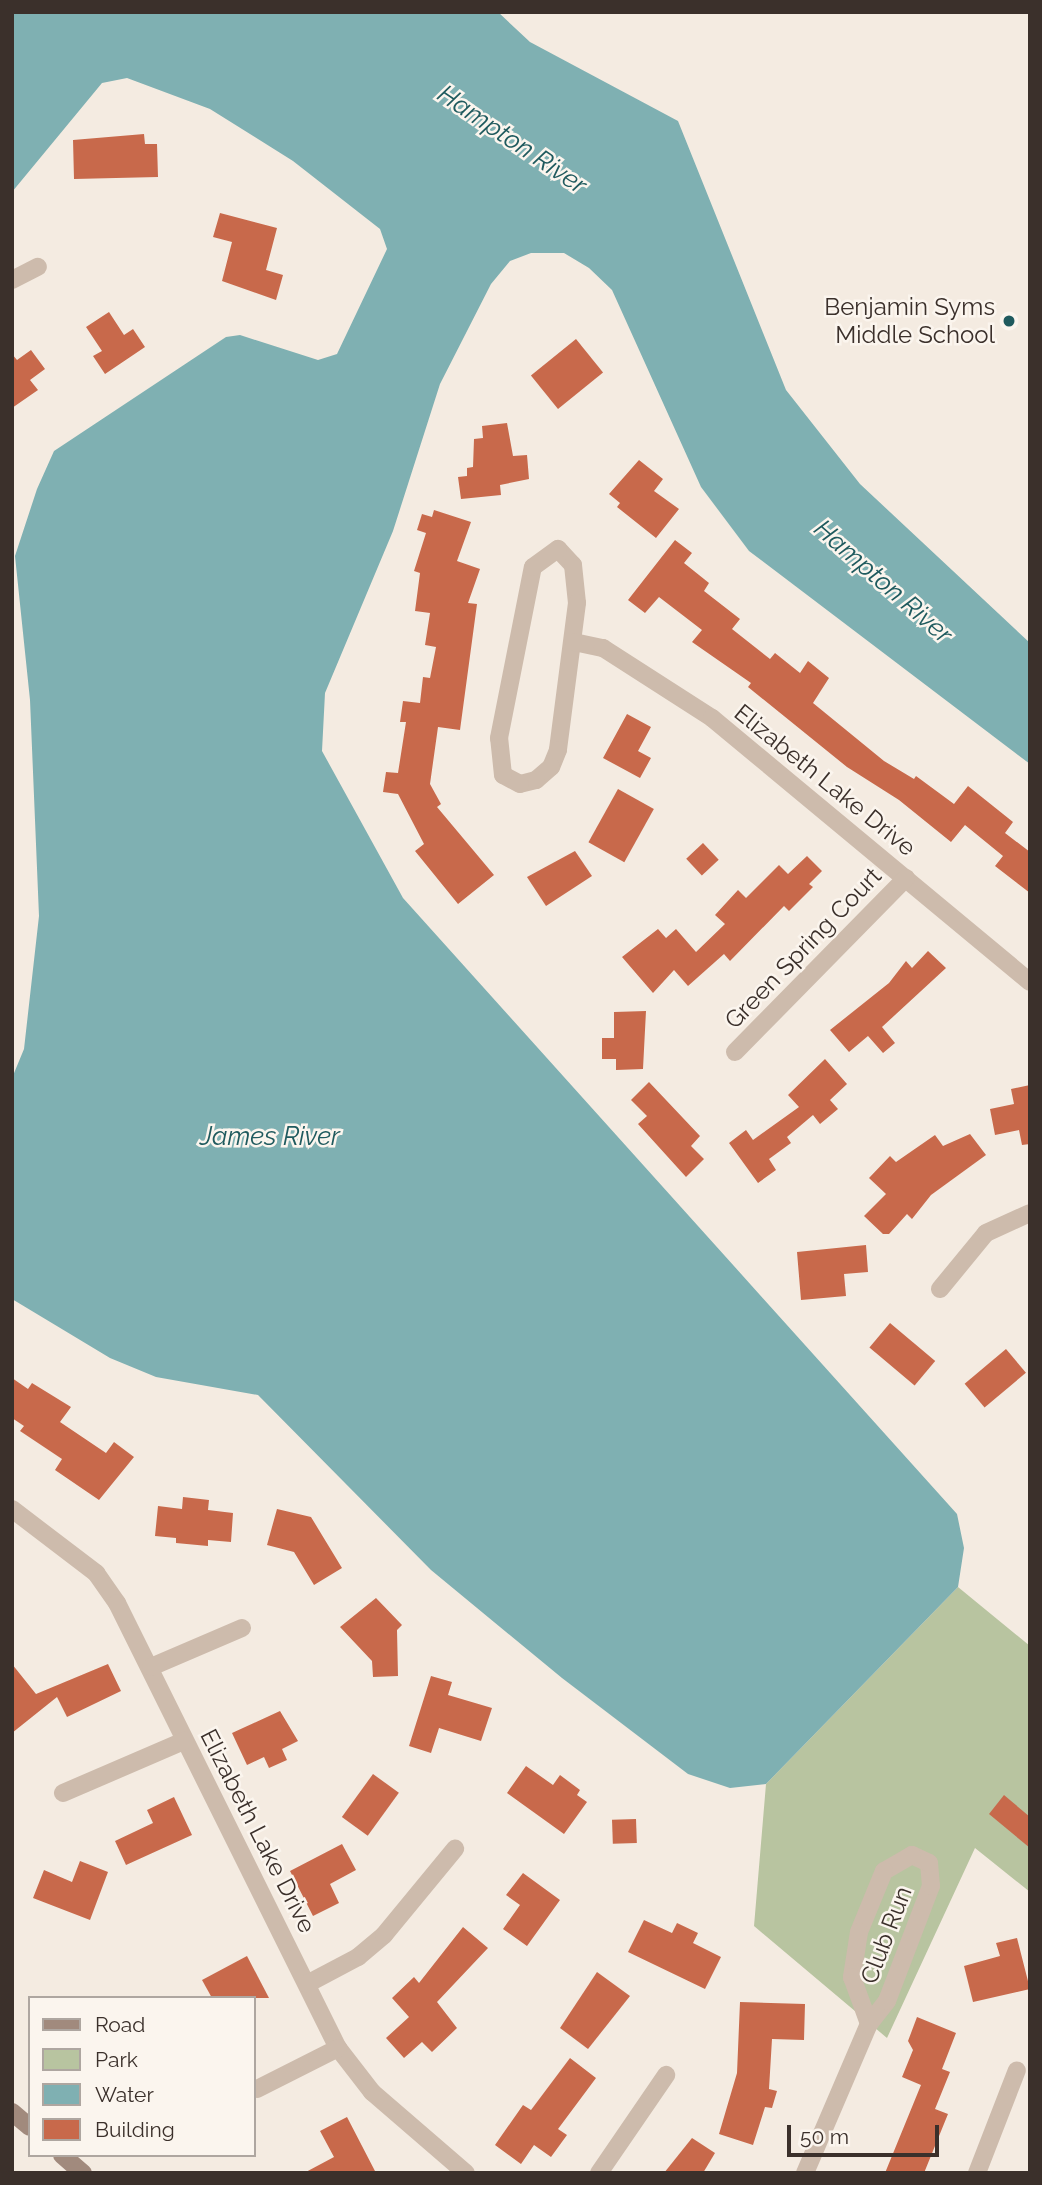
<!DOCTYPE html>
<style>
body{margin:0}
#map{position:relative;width:1042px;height:2185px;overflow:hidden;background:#f4ebe1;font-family:Raleway,sans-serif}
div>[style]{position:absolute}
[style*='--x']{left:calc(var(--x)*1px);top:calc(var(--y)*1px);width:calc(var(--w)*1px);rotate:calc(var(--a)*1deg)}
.green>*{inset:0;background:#b8c4a0}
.water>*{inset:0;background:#7fb0b2}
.building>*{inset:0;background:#c8694b;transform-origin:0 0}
.minor>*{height:18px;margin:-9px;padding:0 9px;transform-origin:9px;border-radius:9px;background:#cdbbac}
.secondary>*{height:18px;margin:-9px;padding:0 9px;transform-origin:9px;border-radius:9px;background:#a18a7d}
.dots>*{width:19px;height:19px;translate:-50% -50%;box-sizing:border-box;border:4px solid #fbf5ee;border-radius:50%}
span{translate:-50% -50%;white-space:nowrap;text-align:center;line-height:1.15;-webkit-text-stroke:5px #fbf5ee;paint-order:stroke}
.poi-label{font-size:24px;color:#3b302b}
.right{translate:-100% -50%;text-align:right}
.street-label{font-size:24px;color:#3b302b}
.water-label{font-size:26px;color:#1f5a5e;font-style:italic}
.frame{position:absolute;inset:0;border:14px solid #3b302b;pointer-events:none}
.legend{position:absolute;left:28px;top:1996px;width:228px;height:161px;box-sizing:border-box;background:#fbf5ee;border:2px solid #aea6a0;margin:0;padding:9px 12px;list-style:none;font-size:21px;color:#3b302b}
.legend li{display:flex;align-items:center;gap:14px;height:35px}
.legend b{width:35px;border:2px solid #aea6a0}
.scale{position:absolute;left:787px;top:2125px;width:152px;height:32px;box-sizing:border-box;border:4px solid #3b302b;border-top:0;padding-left:9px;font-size:21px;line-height:24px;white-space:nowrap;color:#3b302b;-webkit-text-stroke:5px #fbf5ee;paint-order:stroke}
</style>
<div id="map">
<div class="green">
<i style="clip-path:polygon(958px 1587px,1030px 1646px,1030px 1892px,975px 1848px,887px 2038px,754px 1926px,766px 1784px)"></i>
</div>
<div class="water">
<i style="clip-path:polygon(12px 12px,498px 12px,530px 42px,678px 121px,786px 390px,860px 484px,1030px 643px,1030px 764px,749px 551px,701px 487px,612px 290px,589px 268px,564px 253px,531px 253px,510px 261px,491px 284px,440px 384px,393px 531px,325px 693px,322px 751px,403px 898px,957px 1514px,964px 1548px,958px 1587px,766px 1784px,730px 1788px,688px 1774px,562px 1678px,431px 1570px,258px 1395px,156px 1377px,110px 1358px,12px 1299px,12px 1078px,24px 1049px,39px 916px,30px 700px,15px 556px,37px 489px,54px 451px,226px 337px,240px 335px,318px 360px,337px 354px,387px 249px,380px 229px,293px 161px,210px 109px,127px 78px,102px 83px,12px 192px)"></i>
</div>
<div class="building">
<i style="clip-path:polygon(144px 134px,145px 144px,157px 144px,158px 177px,74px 179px,73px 140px)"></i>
<i style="clip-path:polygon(220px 213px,277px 228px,266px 270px,283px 275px,276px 300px,222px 281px,232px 242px,213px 237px)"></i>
<i style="clip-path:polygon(109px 312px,124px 335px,133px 329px,145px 347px,105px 374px,93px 356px,102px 351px,86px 327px)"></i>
<i style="left:576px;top:339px;width:43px;height:58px;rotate:51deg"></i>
<i style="clip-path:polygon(31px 350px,45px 369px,30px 380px,38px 390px,12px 408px,12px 354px,17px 360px)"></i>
<i style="clip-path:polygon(507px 423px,513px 456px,527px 455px,529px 479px,500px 485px,501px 495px,461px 499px,458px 477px,467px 476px,467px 468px,473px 467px,474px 439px,483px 438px,482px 426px)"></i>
<i style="clip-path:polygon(639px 460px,663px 479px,654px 491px,679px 509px,656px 538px,617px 507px,620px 503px,609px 494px)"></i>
<i style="clip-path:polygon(434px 510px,471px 522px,457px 561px,480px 569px,468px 603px,477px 604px,460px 730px,438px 727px,430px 784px,441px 804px,437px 807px,494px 875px,458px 904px,415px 851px,424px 844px,398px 794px,383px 792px,386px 772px,398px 773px,406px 722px,400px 722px,403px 701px,420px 703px,423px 677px,430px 678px,436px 647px,425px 645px,430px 613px,415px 611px,420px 573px,414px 571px,426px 533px,417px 530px,422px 514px,432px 517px)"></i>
<i style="clip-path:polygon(675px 540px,692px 553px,684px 563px,709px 583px,704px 591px,740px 619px,732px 629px,770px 659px,775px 653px,800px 673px,808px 661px,829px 678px,813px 703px,884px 761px,914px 779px,916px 776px,954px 804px,968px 786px,1013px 822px,1005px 833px,1030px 852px,1030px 893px,995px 866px,1003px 856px,965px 825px,951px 842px,899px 800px,847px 767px,748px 687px,751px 683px,692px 642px,702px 630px,659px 597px,645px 613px,628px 600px)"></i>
<i style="clip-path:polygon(627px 714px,651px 727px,638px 751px,651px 758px,640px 778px,603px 758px)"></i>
<i style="left:618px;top:789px;width:41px;height:61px;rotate:29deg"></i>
<i style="left:703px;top:843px;width:23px;height:23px;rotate:47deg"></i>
<i style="clip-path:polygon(575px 851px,592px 876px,546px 906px,527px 877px)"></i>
<i style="clip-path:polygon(807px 856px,822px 871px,809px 884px,813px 887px,789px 911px,784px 906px,730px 961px,724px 954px,688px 986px,674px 970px,653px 993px,622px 957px,658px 929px,666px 938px,676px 929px,696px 952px,725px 924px,715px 915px,738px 890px,746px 898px,779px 865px,788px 874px)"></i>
<i style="clip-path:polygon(928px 951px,946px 968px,882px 1027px,895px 1043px,883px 1053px,868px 1036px,849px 1052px,830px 1030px,889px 983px,906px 961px,912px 968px)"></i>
<i style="clip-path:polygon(646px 1011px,643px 1069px,616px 1070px,616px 1059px,602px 1059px,602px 1038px,614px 1038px,614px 1012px)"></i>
<i style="clip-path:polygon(825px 1059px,847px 1084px,830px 1100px,838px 1109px,820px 1124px,813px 1115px,787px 1137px,791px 1143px,769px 1159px,776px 1170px,758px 1183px,729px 1143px,746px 1130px,753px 1140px,799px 1107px,788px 1095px)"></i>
<i style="clip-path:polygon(649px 1082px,700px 1136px,691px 1146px,704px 1159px,686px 1177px,638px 1124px,647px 1116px,631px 1100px)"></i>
<i style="clip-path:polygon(1030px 1085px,1030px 1144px,1022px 1145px,1019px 1130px,995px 1135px,990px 1109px,1014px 1104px,1011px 1089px)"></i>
<i style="clip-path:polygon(970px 1134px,986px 1155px,931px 1195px,912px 1219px,907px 1214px,889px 1234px,883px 1234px,864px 1216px,886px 1194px,869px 1178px,890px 1156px,896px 1162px,935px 1135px,943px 1146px)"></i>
<i style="clip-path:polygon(866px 1245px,868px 1272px,844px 1274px,846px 1296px,801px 1300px,797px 1252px)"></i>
<i style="left:890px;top:1323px;width:59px;height:32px;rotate:40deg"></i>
<i style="left:1006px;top:1349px;width:31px;height:54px;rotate:50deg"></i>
<i style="clip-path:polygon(12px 1378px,28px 1389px,32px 1383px,71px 1407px,60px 1422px,106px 1453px,114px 1442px,134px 1457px,99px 1500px,55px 1470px,62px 1459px,20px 1431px,24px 1426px,12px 1418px)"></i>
<i style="clip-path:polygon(183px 1497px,209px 1500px,208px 1510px,233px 1513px,231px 1542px,208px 1540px,208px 1546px,176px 1543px,176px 1538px,155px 1536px,158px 1506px,182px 1509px)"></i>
<i style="clip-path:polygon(277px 1509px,311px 1517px,342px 1568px,314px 1585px,294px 1552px,267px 1545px)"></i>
<i style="clip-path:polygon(376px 1598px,402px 1625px,397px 1630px,398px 1676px,373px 1677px,372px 1661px,340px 1627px)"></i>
<i style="clip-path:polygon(12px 1664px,36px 1694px,108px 1664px,121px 1691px,67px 1717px,57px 1697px,12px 1733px)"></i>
<i style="clip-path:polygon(431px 1676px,452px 1682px,448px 1695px,492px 1708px,481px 1741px,439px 1728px,431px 1753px,409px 1746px)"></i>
<i style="clip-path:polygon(280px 1711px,298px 1741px,282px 1749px,287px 1760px,269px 1768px,264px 1757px,247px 1765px,232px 1733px)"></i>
<i style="clip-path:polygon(526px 1766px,553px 1785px,560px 1775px,580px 1790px,577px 1795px,587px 1802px,564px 1834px,507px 1793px)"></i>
<i style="left:373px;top:1774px;width:32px;height:53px;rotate:36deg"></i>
<i style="clip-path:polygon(1004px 1795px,1030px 1817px,1030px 1848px,989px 1814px)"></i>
<i style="clip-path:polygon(174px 1797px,192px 1835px,126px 1865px,115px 1841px,153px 1823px,147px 1810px)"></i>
<i style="left:636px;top:1819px;width:24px;height:24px;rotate:88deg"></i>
<i style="clip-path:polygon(342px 1844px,356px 1870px,330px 1884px,339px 1903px,313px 1916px,290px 1871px)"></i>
<i style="clip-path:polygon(80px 1861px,108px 1872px,90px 1920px,33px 1898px,44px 1870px,72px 1882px)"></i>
<i style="clip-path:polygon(523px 1873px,560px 1900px,527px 1946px,503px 1929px,520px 1905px,506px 1895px)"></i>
<i style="clip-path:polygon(644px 1920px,672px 1933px,677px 1923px,698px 1933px,693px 1943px,721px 1957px,705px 1989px,628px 1952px)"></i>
<i style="clip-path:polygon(463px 1927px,488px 1948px,437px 2002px,457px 2028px,432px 2052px,422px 2042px,404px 2058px,386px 2038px,409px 2017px,392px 1998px,414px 1977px,419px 1983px)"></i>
<i style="clip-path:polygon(1017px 1938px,1030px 1989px,973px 2002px,964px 1966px,1000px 1956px,996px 1943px)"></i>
<i style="clip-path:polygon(247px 1956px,269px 1998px,212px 1998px,202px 1980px)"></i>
<i style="clip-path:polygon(597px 1972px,630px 1996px,588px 2049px,560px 2028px)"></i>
<i style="clip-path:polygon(740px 2002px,805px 2004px,804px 2040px,772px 2039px,769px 2089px,777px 2091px,772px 2108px,765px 2107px,753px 2145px,719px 2134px,737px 2073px)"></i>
<i style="clip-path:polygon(917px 2017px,956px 2033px,942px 2069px,950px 2072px,935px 2109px,948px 2114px,924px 2173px,885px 2173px,921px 2085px,902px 2077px,913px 2050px,908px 2041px)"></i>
<i style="clip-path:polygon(570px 2058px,596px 2078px,558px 2129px,567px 2135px,551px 2157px,534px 2145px,521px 2164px,495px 2145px,523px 2105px,531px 2110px)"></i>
<i style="clip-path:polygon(347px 2117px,376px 2173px,304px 2173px,334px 2157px,320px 2131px)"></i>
<i style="clip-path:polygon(692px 2138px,715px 2153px,703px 2173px,664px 2173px)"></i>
</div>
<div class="minor">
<i style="--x:12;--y:280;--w:29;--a:-27"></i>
<i style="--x:558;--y:549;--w:22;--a:47"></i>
<i style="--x:573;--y:565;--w:38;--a:84"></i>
<i style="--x:577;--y:603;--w:148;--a:97.4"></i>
<i style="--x:558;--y:750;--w:18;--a:112"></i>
<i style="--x:551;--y:767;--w:20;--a:139"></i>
<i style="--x:536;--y:780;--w:16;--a:166"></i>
<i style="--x:520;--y:784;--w:19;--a:-152"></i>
<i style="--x:503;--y:775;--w:37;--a:-96"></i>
<i style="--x:499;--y:738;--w:174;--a:-78.8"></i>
<i style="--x:533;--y:567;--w:31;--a:-36"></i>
<i style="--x:574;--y:642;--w:30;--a:12"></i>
<i style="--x:603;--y:648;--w:130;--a:32.7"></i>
<i style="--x:712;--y:718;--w:413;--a:39.7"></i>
<i style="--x:735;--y:1052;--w:244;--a:-45.5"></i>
<i style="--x:940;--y:1289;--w:72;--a:-50.6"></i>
<i style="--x:986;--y:1233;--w:48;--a:-24.4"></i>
<i style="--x:12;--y:1509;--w:106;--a:37.3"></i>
<i style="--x:96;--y:1573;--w:37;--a:55"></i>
<i style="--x:117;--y:1603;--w:497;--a:63.6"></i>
<i style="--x:338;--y:2048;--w:56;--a:52.3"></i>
<i style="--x:372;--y:2092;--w:124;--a:40.8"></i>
<i style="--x:151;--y:1667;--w:99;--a:-23.2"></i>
<i style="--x:63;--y:1793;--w:132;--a:-23.3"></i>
<i style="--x:307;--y:1984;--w:58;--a:-27.9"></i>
<i style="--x:358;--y:1957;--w:34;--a:-40"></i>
<i style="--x:384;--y:1935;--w:112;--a:-50.5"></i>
<i style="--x:257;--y:2089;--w:91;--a:-26.8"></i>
<i style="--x:599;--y:2173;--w:119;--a:-55.6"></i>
<i style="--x:805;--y:2173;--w:162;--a:-66.8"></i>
<i style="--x:869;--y:2024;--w:29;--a:-52"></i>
<i style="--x:887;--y:2001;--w:123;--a:-69.1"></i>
<i style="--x:931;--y:1886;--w:23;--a:-95"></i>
<i style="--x:929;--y:1863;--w:19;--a:-155"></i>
<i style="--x:912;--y:1855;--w:32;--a:150"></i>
<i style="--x:884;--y:1871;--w:66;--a:112.3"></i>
<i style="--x:859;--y:1932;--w:46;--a:98.8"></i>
<i style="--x:852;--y:1977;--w:50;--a:70.1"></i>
<i style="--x:977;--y:2173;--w:110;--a:-68.8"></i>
</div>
<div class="secondary">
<i style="--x:12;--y:2112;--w:23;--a:40"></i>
<i style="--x:62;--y:2155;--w:28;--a:41"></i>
</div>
<div class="dots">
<i style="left:1009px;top:321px;background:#1f5a5e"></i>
</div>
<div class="poi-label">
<span class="right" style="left:995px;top:321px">Benjamin Syms<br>Middle School</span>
</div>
<div class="street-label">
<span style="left:825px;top:780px;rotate:39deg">Elizabeth Lake Drive</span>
<span style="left:803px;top:948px;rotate:-46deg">Green Spring Court</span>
<span style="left:258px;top:1831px;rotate:63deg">Elizabeth Lake Drive</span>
<span style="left:886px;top:1935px;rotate:-69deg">Club Run</span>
</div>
<div class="water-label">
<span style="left:512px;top:140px;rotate:34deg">Hampton River</span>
<span style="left:883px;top:582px;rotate:41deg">Hampton River</span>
<span style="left:270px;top:1137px">James River</span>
</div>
<div class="frame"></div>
<ul class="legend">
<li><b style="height:9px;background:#a18a7d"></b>Road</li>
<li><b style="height:19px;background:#b8c4a0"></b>Park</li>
<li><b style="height:19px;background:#7fb0b2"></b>Water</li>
<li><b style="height:19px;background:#c8694b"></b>Building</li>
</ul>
<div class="scale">50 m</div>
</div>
